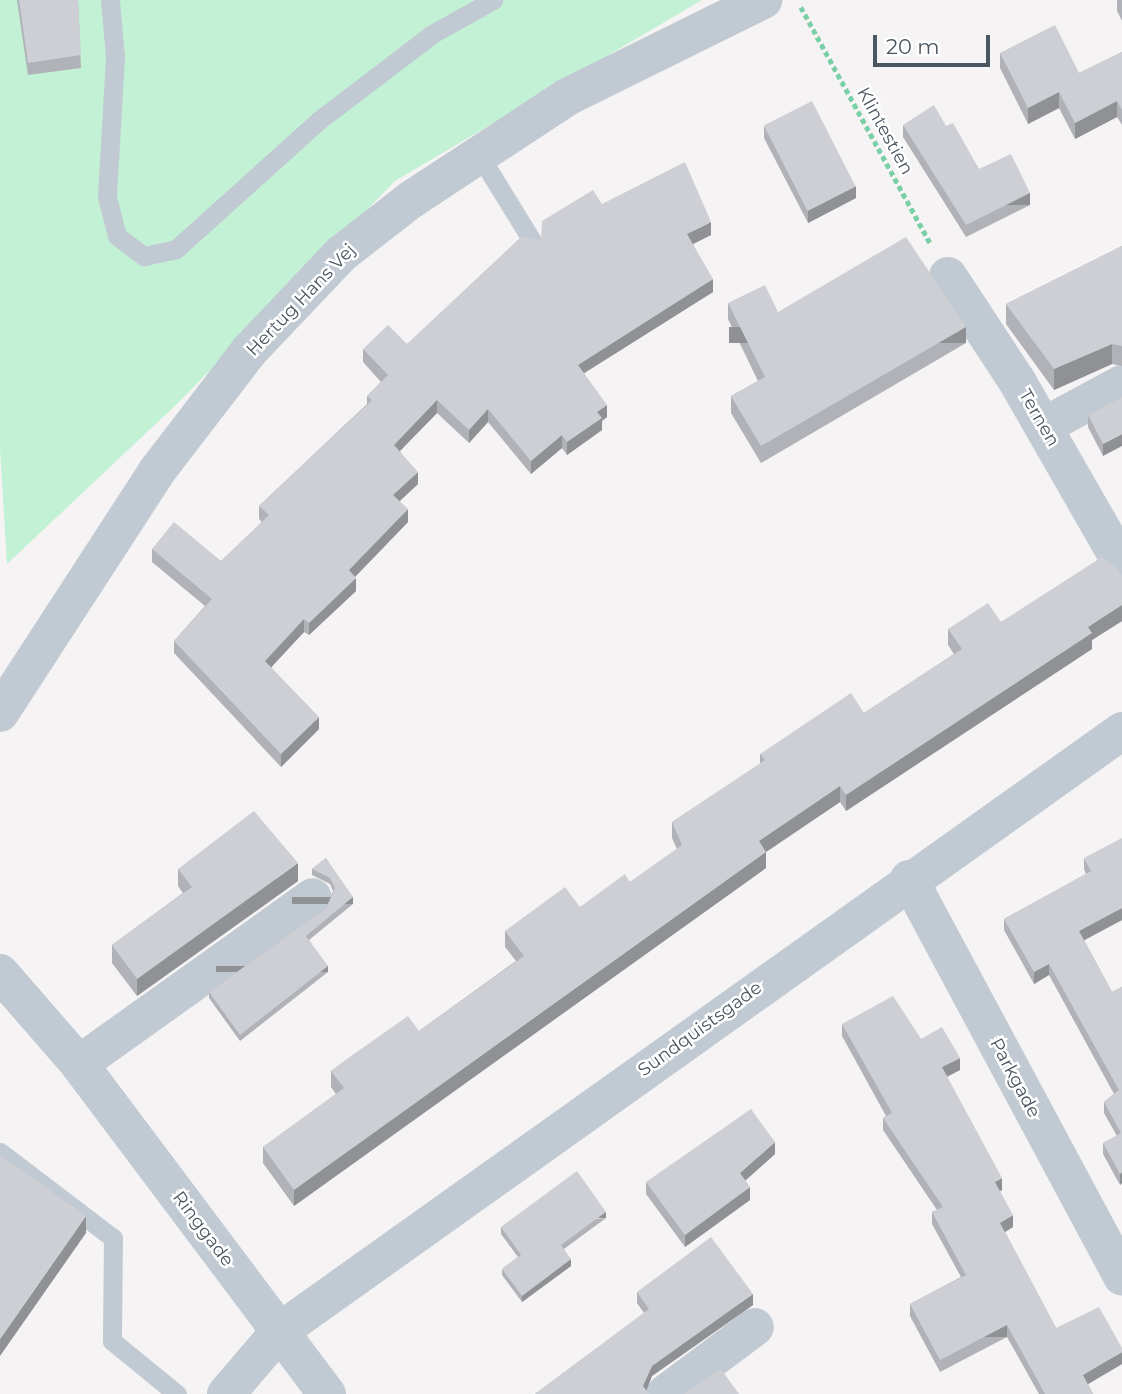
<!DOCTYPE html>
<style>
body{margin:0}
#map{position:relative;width:1122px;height:1394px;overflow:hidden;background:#f5f3f3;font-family:Montserrat,sans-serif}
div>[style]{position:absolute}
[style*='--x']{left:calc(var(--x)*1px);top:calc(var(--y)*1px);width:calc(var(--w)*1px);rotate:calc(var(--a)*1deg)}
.green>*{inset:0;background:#c3f1d5}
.path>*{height:4.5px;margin-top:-2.25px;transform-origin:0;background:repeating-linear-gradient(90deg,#7ad0a6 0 5px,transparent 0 8.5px)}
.service>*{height:19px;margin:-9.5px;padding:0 9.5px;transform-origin:9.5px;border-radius:9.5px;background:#c1cad2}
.minor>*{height:38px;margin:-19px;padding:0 19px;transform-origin:19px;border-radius:19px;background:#c1cad2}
.tertiary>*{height:38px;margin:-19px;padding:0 19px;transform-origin:19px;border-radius:19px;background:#c1cad2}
.wall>*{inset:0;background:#b0b2b7}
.shaded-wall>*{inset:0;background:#909195;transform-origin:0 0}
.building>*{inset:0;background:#cdcfd5;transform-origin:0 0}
span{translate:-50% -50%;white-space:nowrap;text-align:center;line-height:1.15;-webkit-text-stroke:5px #fff;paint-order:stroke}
.street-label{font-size:18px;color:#4a5661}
.scale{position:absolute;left:873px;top:35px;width:117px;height:32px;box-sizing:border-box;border:4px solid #4a5661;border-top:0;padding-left:9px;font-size:21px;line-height:24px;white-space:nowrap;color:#4a5661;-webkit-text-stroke:5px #fff;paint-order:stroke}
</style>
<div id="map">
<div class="green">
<i style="clip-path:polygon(0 0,702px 0,395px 181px,179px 402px,7px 564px,0 449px)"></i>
</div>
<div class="path">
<i style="--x:801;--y:7;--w:270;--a:61.3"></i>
</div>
<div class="service">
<i style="--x:110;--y:0;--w:57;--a:85"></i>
<i style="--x:115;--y:57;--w:140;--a:93.3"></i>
<i style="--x:107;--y:197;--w:40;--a:75.6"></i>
<i style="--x:117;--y:236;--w:34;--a:37"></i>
<i style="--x:144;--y:256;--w:33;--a:-12"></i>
<i style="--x:176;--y:249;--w:191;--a:-42"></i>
<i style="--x:318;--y:121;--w:143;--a:-37.3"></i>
<i style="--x:432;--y:34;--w:70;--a:-29.1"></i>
<i style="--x:478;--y:153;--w:107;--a:58.4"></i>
<i style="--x:0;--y:1152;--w:142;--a:37.3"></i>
<i style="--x:113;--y:1238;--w:103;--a:90.6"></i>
<i style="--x:112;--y:1341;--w:84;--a:39.2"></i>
</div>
<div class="minor">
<i style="--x:948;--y:276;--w:126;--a:56.7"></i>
<i style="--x:1017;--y:381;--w:211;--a:60.2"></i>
<i style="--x:1044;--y:426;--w:89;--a:-28.3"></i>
<i style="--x:0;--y:713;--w:288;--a:-57"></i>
<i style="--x:157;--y:471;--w:151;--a:-52.5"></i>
<i style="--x:249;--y:351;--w:134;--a:-46.5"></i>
<i style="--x:341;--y:254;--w:90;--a:-37.8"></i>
<i style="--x:412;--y:199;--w:186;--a:-33.3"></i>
<i style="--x:567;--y:97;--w:219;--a:-26.3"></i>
<i style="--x:909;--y:879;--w:451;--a:61.8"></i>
<i style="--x:79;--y:1064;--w:287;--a:-35.5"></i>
<i style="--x:226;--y:1394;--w:83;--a:-49.4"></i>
<i style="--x:280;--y:1331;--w:1034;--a:-35.47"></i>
<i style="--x:665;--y:1394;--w:112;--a:-36.7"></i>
</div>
<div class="tertiary">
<i style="--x:0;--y:973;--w:121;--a:49"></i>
<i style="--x:79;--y:1064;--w:413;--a:53.1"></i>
</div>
<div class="wall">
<i style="clip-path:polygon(17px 0,78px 0,81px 68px,28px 75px)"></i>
<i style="clip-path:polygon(1117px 0,1122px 0,1122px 21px,1117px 11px)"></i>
<i style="clip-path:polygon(1122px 52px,1122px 125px,1117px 117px,1075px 139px,1059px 108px,1028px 124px,1000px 68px,1000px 53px,1079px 73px)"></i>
<i style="clip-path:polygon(903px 125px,946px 126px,979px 169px,1030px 205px,966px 237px,903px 137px)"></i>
<i style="clip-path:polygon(764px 126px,856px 198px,808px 223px,764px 138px)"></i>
<i style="clip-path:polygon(602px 204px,711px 235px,693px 244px,713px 292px,584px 373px,607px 417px,602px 421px,602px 430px,567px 455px,562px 448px,531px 474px,488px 422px,469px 443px,437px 413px,400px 451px,418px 484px,400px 501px,408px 522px,355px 577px,356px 591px,309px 635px,304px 632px,271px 667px,319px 729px,281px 767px,174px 653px,174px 641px,205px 606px,152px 562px,152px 549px,221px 561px,262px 522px,259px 519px,259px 506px,367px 404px,367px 396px,381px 382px,363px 362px,363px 349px,407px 344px,541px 241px)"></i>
<i style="clip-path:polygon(1122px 246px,1122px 366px,1112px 364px,1054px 390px,1006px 324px,1006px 304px)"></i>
<i style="clip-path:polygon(728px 303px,778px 312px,966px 343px,761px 463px,731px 413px,731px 396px,758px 381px,728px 319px)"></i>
<i style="clip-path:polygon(1122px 397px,1103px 456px,1088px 427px,1088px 415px)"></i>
<i style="clip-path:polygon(1122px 576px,1122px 621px,1092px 640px,1092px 649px,846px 811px,840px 802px,766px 852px,766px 868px,294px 1206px,263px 1163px,263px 1147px,336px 1094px,331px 1087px,331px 1071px,419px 1031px,516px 961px,505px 947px,505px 931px,580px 907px,630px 882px,677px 849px,672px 838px,672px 822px,760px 764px,760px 754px,864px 713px,954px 654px,948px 645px,948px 629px,1001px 622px)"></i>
<i style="clip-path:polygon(326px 858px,353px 904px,309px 940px,328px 972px,240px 1041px,209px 998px,209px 992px,326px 908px,333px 891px,330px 884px,312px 875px,312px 869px)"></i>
<i style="clip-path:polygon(1084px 858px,1122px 920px,1084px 940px,1112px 992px,1122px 987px,1122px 1183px,1120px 1185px,1103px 1154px,1103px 1143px,1117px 1136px,1104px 1113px,1104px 1102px,1114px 1094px,1049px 975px,1034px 984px,1004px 930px,1004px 919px,1086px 874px,1084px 869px)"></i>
<i style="clip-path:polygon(178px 869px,298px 881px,137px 996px,112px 963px,112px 945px,183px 893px,178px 886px)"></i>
<i style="clip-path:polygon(842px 1024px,921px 1039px,960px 1070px,947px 1077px,1002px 1190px,1000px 1191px,1013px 1227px,1005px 1232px,1056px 1328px,1122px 1364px,1088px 1384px,1093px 1394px,1039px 1394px,1007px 1337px,940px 1372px,910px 1316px,910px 1304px,961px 1277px,932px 1224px,932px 1212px,937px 1210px,883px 1130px,883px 1118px,886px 1116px,842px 1036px)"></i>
<i style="clip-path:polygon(775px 1154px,745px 1181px,750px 1200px,685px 1247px,646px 1194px,646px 1182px)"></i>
<i style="clip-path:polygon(606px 1218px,564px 1249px,571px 1266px,522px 1302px,502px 1275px,502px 1269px,518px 1257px,501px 1234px,501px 1227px)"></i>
<i style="clip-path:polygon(637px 1292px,753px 1305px,652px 1376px,646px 1390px,535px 1394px,644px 1313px,637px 1303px)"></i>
</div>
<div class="shaded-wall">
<i style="clip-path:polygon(1059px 92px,1059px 108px,1028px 124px,1028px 108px)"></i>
<i style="clip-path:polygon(1117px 101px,1117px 117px,1075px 139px,1075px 123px)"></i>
<i style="clip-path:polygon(856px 186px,856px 198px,808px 223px,808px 211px)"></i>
<i style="left:1030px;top:193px;width:12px;height:72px;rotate:90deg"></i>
<i style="clip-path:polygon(711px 222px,711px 235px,687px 247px,687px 234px)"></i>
<i style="clip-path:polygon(713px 279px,713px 292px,578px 377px,578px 365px)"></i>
<i style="left:966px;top:327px;width:16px;height:237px;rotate:90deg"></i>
<i style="clip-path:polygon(1112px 344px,1112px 364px,1054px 390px,1054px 369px)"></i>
<i style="clip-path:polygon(437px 400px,437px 413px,394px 457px,394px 445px)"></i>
<i style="clip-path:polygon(607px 405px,607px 417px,602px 421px,602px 430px,567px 455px,567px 442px,597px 412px)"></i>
<i style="clip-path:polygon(488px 409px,488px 422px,469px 443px,469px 430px)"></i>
<i style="clip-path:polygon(1122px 434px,1122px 446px,1103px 456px,1103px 444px)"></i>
<i style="clip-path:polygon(562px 435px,562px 448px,531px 474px,531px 461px)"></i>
<i style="clip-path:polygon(418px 472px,418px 484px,393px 507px,393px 495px)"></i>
<i style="clip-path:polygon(408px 509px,408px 522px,349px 583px,349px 570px)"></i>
<i style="clip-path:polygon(356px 578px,356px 591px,309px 635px,309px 623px)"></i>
<i style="clip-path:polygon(1122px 605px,1122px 621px,1092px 640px,1092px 649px,846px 811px,846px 795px,1088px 627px)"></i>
<i style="clip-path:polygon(304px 619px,304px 632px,265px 674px,265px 661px)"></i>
<i style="clip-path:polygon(319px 717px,319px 729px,281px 767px,281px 754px)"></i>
<i style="clip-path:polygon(840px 786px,840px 802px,766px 852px,766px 868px,294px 1206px,294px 1190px,759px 841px)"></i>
<i style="clip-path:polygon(298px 863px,298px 881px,137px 996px,137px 979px)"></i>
<i style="left:353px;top:897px;width:7px;height:61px;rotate:90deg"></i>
<i style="clip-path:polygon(1122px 908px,1122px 920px,1079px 943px,1079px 931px)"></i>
<i style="clip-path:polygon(1049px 964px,1049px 975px,1034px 984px,1034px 972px)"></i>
<i style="left:328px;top:966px;width:6px;height:112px;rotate:90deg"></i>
<i style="clip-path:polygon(960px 1058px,960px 1070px,942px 1079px,942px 1067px)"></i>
<i style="clip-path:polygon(775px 1142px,775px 1154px,740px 1185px,740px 1173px)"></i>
<i style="clip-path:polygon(1122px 1172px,1122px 1183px,1120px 1185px,1120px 1174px)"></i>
<i style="clip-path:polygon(1002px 1178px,1002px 1190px,995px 1194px,995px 1182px)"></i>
<i style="clip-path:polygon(750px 1187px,750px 1200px,685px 1247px,685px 1235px)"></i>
<i style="left:606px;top:1212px;width:6px;height:56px;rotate:90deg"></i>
<i style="clip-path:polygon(1013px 1215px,1013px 1227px,1000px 1235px,1000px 1223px)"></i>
<i style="clip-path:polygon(86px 1216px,86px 1233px,0 1356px,0 1339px)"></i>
<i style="clip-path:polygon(571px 1259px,571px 1266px,522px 1302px,522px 1296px)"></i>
<i style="clip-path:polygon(753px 1294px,753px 1305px,652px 1376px,645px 1394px,643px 1386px,652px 1366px)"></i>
<i style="left:1007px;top:1325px;width:12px;height:76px;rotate:90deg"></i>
<i style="clip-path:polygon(1122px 1352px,1122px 1364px,1083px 1387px,1083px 1375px)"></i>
</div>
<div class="building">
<i style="clip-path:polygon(19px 0,78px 0,81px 55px,28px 63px)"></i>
<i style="clip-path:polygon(1055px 25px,1079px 73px,1122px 52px,1122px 110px,1117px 101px,1075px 123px,1059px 92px,1028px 108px,1000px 53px)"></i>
<i style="left:812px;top:101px;width:96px;height:54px;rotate:63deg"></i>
<i style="clip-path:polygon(934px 105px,946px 126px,953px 123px,979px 169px,1011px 154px,1030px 193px,966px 225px,903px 125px)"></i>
<i style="clip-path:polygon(685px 162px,711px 222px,687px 234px,713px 279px,578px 365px,607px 405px,597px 412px,602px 418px,567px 442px,562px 435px,531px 461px,488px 409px,469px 430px,437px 400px,394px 445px,418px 472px,393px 495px,408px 509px,349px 570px,356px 578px,309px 623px,304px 619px,265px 661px,319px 717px,281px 754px,174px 641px,212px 599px,152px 549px,174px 522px,221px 561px,269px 515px,259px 506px,372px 400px,367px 396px,388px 375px,363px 349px,388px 325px,407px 344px,522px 236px,541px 241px,542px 221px,593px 190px,602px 204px)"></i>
<i style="clip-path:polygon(906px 237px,966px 327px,761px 446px,731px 396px,765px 377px,728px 303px,765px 285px,778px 312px)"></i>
<i style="clip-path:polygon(1122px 246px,1122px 346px,1112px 344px,1054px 369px,1006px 304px)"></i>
<i style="clip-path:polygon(1122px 397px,1122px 434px,1103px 444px,1088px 415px)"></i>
<i style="clip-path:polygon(1102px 557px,1117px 569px,1122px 576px,1122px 605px,1088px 627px,1092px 633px,846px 795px,840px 786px,759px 841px,766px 852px,294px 1190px,263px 1147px,344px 1088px,331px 1071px,344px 1061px,408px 1016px,419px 1031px,524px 956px,505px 931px,565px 887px,580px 907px,625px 874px,630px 882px,682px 845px,672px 822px,765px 760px,760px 754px,851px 693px,864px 713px,962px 649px,948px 629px,988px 603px,1001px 622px)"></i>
<i style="clip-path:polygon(254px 811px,298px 863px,137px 979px,112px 945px,192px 887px,178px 869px)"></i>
<i style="clip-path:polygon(1122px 838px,1122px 908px,1079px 931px,1112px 992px,1122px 987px,1122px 1172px,1120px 1174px,1103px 1143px,1121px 1133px,1104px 1102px,1119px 1090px,1049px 964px,1034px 972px,1004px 919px,1091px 871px,1084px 858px)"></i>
<i style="clip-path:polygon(326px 858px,353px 897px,306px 936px,328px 966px,240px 1035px,209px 992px,326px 908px,335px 888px,330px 878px,312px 869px)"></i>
<i style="clip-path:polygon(893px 996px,921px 1039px,942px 1027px,960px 1058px,942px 1067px,1002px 1178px,995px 1182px,1013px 1215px,1000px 1223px,1056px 1328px,1099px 1307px,1122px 1348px,1122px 1352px,1083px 1375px,1093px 1394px,1045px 1394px,1007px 1325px,940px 1360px,910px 1304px,966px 1275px,932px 1212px,943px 1207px,883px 1118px,892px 1113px,842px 1024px)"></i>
<i style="clip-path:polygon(751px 1109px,775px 1142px,740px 1173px,750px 1187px,685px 1235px,646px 1182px)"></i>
<i style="clip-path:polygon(0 1155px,86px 1216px,0 1339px)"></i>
<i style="clip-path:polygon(577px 1171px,606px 1212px,561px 1245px,571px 1259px,522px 1296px,502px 1269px,521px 1255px,501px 1227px)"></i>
<i style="clip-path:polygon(711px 1237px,753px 1294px,652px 1366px,643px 1386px,649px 1394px,535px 1394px,649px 1309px,637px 1292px)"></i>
<i style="clip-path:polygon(721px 1369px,739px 1394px,684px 1394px)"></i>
</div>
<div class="street-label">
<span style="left:885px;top:131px;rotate:61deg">Klintestien</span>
<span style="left:301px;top:300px;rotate:-46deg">Hertug Hans Vej</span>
<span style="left:1039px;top:418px;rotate:60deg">Ternen</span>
<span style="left:700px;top:1029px;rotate:-36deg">Sundquistsgade</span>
<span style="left:1015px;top:1078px;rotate:62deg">Parkgade</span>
<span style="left:203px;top:1229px;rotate:53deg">Ringgade</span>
</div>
<div class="scale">20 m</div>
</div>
